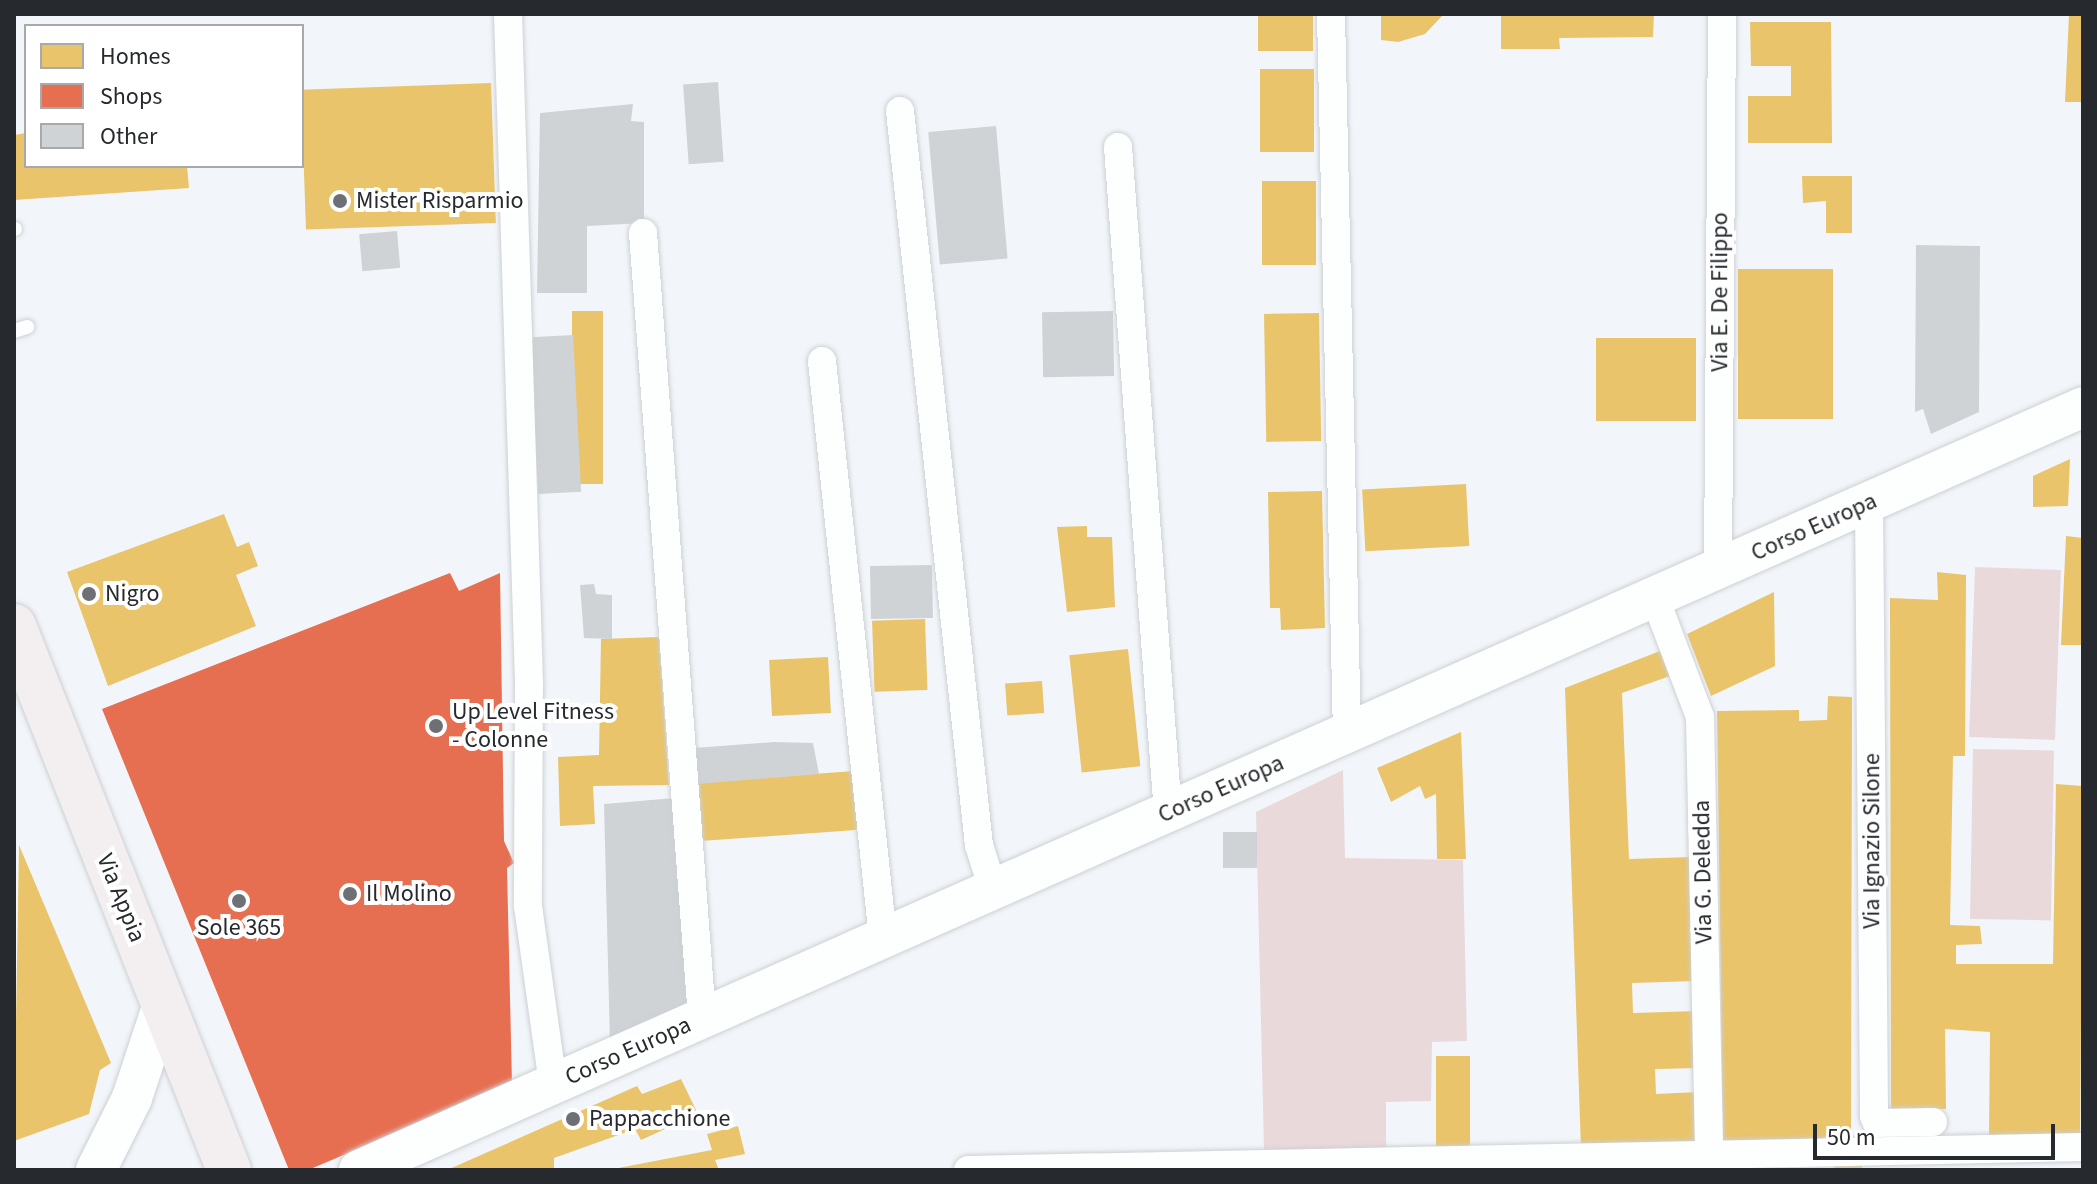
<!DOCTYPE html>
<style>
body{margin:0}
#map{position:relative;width:2097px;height:1184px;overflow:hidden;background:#f2f6fa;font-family:"Source Sans 3",sans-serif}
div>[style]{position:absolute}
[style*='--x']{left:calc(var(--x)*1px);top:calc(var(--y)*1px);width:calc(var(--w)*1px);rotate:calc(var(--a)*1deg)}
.green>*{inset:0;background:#ead9db;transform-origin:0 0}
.homes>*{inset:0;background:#e9c46a;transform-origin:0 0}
.shops>*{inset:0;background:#e76f51}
.building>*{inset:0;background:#cfd3d6;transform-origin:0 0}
.roads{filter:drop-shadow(0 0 2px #cdd0d3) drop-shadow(0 0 2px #cdd0d3)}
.service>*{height:14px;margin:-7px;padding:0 7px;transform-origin:7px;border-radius:7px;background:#fdfefe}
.minor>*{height:28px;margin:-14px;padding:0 14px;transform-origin:14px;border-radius:14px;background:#fdfefe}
.secondary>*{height:40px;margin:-20px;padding:0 20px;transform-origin:20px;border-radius:20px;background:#fdfefe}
.primary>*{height:44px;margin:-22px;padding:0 22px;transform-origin:22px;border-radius:22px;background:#f3eeef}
.dots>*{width:22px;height:22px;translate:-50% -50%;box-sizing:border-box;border:4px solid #fff;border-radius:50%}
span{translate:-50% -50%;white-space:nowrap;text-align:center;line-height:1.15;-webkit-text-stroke:8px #fff;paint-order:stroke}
.poi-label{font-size:24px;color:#26292d}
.left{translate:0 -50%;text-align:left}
.street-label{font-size:24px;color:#26292d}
.frame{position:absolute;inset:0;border:16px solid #26292d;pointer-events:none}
.legend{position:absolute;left:24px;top:24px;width:280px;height:144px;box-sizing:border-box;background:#fff;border:2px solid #a8a9ab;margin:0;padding:10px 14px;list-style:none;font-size:24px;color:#26292d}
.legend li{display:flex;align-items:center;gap:16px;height:40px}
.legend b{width:40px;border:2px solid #a8a9ab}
.scale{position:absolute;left:1813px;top:1124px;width:242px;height:36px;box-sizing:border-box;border:4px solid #26292d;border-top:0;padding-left:10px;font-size:24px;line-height:28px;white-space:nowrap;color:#26292d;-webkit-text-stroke:6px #fff;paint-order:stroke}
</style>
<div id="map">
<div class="green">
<i style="left:1975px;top:567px;width:86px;height:170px;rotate:2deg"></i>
<i style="left:1973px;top:749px;width:81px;height:170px;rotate:1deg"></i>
<i style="clip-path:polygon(1343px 770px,1345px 858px,1463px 860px,1467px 1041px,1432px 1042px,1431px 1101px,1386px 1102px,1386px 1152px,1264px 1151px,1256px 812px)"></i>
</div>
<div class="homes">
<i style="left:1258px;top:14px;width:55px;height:37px"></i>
<i style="clip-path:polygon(1381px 14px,1442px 14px,1442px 16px,1425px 34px,1398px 42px,1381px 40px)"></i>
<i style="clip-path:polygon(1501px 14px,1654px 14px,1653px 37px,1559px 38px,1560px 49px,1501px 49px)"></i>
<i style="clip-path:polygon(2069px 14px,2083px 14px,2083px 102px,2065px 102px)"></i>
<i style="clip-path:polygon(1750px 22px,1831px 22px,1832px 143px,1748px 143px,1748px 96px,1791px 96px,1791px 66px,1751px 66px)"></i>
<i style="left:1260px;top:69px;width:54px;height:83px"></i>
<i style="left:491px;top:83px;width:140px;height:190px;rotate:88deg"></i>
<i style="clip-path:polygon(26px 133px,26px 166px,187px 166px,189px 188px,14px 200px,14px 135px)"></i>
<i style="clip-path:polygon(1802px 176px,1852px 176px,1852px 233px,1826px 233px,1826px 201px,1803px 203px)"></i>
<i style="left:1262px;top:181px;width:54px;height:84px"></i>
<i style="left:1833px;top:269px;width:150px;height:95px;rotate:90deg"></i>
<i style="left:572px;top:311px;width:31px;height:173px"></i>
<i style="left:1319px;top:313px;width:128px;height:55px;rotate:89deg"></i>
<i style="left:1696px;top:338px;width:83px;height:100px;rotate:90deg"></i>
<i style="clip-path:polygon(2070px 459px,2068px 506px,2033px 507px,2033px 476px)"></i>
<i style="left:1466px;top:484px;width:62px;height:104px;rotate:87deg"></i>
<i style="clip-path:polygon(1322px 491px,1325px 628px,1281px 630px,1280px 608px,1270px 608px,1268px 492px)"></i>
<i style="clip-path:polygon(224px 514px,237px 547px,249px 542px,258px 566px,236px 575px,256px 626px,108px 686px,67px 572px)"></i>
<i style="clip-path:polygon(1087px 526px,1087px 537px,1112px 537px,1115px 607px,1067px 612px,1057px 527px)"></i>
<i style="clip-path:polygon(2066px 536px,2083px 538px,2083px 645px,2061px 645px)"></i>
<i style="clip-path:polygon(1937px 572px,1966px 575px,1965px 756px,1953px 756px,1950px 925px,1980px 926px,1982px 944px,1956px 945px,1956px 964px,2053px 964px,2056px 784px,2083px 786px,2080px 1137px,1989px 1138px,1990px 1032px,1945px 1029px,1946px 1109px,1891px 1109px,1890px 598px,1938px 600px)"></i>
<i style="clip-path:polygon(1774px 592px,1775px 666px,1711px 696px,1687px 634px)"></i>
<i style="left:925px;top:619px;width:71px;height:53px;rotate:88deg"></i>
<i style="clip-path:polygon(659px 637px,669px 785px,593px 786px,595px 824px,560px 826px,558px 757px,599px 755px,601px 639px)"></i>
<i style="left:1128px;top:649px;width:118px;height:59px;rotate:84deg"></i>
<i style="clip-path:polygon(1660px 651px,1670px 676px,1622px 693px,1629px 859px,1692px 857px,1695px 981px,1632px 983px,1633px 1013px,1698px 1011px,1700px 1068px,1655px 1069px,1656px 1094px,1698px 1092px,1700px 1145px,1581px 1149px,1565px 688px)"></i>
<i style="left:828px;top:657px;width:56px;height:59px;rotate:87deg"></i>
<i style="left:1042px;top:681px;width:32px;height:37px;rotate:86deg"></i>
<i style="clip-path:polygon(1828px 696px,1852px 697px,1851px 1141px,1723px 1145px,1717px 711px,1799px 710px,1799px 721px,1827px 720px)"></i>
<i style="clip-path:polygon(1461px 732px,1466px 859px,1437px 859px,1436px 794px,1425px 799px,1420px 786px,1391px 802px,1377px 768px)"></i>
<i style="left:855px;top:771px;width:59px;height:159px;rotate:86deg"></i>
<i style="clip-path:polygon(19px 845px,111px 1063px,100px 1070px,89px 1114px,14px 1141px)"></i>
<i style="left:1436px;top:1056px;width:34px;height:99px"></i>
<i style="clip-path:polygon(681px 1079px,698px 1114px,641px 1140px,635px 1129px,554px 1158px,554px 1170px,447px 1170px,637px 1086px,642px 1094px)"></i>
<i style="clip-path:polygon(738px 1126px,745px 1154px,715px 1160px,719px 1170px,608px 1170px,712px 1150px,707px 1134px)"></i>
<i style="clip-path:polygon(1862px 1164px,1862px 1170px,1834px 1170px,1834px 1166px)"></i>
</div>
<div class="shops">
<i style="clip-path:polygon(450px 573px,459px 591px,500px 573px,504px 841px,514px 863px,507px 868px,512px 1084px,308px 1170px,289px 1170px,102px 709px)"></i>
</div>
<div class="building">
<i style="left:718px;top:82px;width:80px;height:35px;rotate:86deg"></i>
<i style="clip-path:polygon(633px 104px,631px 121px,644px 122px,644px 223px,587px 226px,587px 293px,537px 293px,540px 113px)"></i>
<i style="left:996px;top:126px;width:133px;height:68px;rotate:85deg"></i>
<i style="left:397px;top:231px;width:37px;height:38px;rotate:85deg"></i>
<i style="clip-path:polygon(1916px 245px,1980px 246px,1979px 412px,1931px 434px,1923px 409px,1915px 412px)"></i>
<i style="left:1113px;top:311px;width:65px;height:71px;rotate:89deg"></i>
<i style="left:573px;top:335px;width:157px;height:43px;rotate:87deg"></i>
<i style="left:932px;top:565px;width:53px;height:62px;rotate:89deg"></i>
<i style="clip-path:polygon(594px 584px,596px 594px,612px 595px,612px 639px,584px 638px,580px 585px)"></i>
<i style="clip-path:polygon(774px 742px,813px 743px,819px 774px,697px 784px,694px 748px)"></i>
<i style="clip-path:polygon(675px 798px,692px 1004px,610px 1044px,604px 804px)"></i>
<i style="left:1223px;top:832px;width:34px;height:36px"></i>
</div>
<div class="roads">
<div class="service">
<i style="--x:14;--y:229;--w:1;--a:0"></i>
<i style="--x:14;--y:331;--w:14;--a:-17"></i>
</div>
<div class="minor">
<i style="--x:508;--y:14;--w:669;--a:88.2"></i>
<i style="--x:529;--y:683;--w:223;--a:90.3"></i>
<i style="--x:528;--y:906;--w:180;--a:82"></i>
<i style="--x:1331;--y:14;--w:720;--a:88.73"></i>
<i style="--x:900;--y:111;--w:738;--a:83.86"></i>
<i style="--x:979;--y:845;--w:47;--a:72.7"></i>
<i style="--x:1118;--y:147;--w:668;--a:85.71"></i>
<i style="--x:643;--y:233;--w:787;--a:85.7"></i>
<i style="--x:822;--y:361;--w:580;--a:83.97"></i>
<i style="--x:1869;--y:502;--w:614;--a:89.53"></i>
<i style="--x:1874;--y:1116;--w:8;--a:67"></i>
<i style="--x:1877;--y:1123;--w:56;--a:-1"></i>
<i style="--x:1718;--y:570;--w:556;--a:-89.59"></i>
<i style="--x:1655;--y:598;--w:127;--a:69.3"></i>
<i style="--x:1700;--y:717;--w:438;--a:88.8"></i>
<i style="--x:968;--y:1170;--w:1115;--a:-1.18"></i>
</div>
<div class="secondary">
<i style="--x:96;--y:1170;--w:80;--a:-63.4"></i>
<i style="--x:132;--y:1098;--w:99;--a:-71.7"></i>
<i style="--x:359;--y:1170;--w:1885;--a:-23.87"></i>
</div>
<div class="primary">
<i style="--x:14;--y:626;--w:585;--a:68.44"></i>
</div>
</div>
<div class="dots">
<i style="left:340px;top:201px;background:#6d7175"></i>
<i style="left:89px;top:594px;background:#6d7175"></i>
<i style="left:436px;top:726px;background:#6d7175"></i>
<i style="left:350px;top:894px;background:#6d7175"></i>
<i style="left:239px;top:901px;background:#6d7175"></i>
<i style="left:573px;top:1119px;background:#6d7175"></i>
</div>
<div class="poi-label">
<span class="left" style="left:356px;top:201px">Mister Risparmio</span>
<span class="left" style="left:105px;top:594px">Nigro</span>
<span class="left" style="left:452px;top:726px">Up Level Fitness<br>- Colonne</span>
<span class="left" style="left:366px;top:894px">Il Molino</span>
<span style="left:239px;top:928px">Sole 365</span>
<span class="left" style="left:589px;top:1119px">Pappacchione</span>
</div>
<div class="street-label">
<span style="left:1720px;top:292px;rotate:-90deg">Via E. De Filippo</span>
<span style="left:1814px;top:527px;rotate:-24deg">Corso Europa</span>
<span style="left:1221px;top:789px;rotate:-24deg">Corso Europa</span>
<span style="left:1872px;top:841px;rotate:-90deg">Via Ignazio Silone</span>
<span style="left:1703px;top:872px;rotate:-91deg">Via G. Deledda</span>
<span style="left:121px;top:898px;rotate:68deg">Via Appia</span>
<span style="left:628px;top:1051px;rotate:-24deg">Corso Europa</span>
</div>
<div class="frame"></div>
<ul class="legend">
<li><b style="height:22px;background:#e9c46a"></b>Homes</li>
<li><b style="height:22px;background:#e76f51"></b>Shops</li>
<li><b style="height:22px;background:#cfd3d6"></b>Other</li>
</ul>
<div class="scale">50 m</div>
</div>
